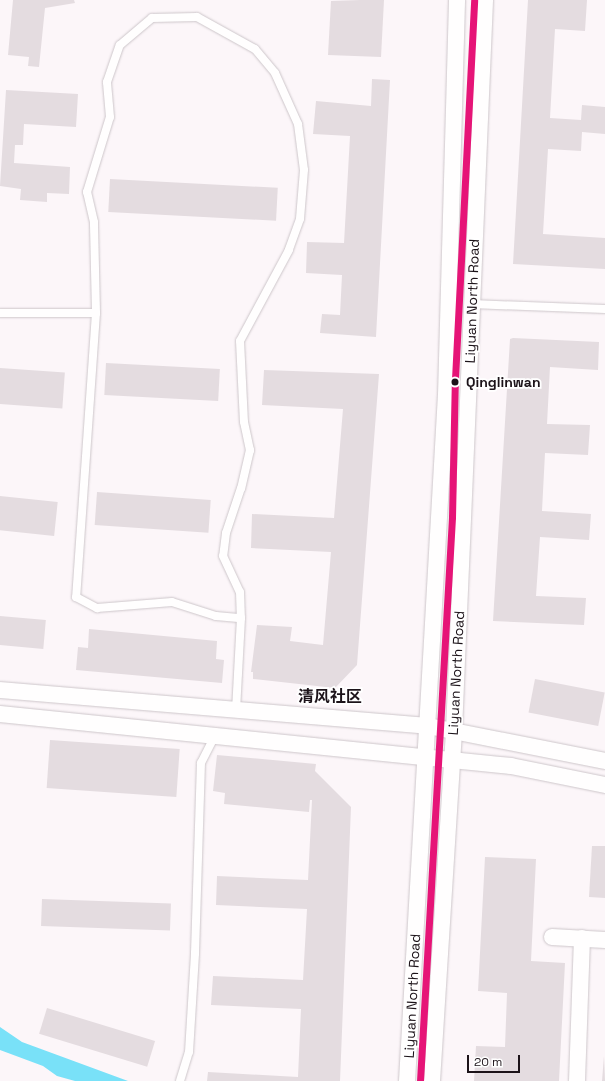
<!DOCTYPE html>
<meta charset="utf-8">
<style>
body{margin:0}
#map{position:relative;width:605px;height:1081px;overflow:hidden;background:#fcf6f9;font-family:"Space Grotesk","Noto Sans SC",sans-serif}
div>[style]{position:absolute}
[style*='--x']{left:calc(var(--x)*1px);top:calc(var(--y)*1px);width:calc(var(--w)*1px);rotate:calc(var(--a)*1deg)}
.water>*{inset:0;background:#79e1f8}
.building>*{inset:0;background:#e4dce0;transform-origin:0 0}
.roads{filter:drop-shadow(0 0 1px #cdc6ca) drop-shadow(0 0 1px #cdc6ca)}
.service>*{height:8px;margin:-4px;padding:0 4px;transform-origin:4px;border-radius:4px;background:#fffefe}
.minor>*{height:16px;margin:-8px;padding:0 8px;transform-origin:8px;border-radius:8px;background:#fffefe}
.metro-1>*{height:7px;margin:-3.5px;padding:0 3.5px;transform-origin:3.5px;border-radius:3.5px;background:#e61477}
.dots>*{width:11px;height:11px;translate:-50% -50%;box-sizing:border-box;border:2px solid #fff;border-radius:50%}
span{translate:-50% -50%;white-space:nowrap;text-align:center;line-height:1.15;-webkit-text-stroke:3.5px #fff;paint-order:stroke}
.street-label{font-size:14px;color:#1c1319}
.stop-label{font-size:14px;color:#1c1319;font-weight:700}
.left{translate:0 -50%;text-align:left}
.quarter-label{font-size:16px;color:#1c1319;font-weight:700}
.scale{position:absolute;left:467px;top:1055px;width:53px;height:18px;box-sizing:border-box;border:2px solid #1c1319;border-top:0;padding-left:5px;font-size:12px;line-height:14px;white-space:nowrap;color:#1c1319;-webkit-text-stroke:3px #fff;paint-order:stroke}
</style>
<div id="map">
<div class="water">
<i style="clip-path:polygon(0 1027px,22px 1042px,128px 1081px,75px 1081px,57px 1076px,43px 1066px,0 1050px)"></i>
</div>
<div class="building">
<i style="clip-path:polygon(13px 0,74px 0,75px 3px,45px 8px,39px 67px,28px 66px,29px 57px,8px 55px)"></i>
<i style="clip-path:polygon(360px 0,384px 0,381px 57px,328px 55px,331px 1px)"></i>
<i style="clip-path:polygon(528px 0,587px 0,585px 31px,555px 29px,550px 118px,581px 120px,582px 105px,605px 107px,605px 134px,582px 132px,581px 151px,548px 149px,543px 234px,605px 238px,605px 269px,513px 264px)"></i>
<i style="clip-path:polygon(372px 79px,390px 80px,376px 337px,320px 333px,322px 314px,340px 315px,342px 275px,306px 273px,307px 242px,344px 243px,350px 136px,313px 134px,316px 101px,371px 106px)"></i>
<i style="clip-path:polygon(6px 90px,78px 94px,76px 127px,24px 124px,23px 145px,15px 145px,14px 163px,70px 167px,69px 194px,47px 193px,47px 202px,20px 200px,21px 189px,0 186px)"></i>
<i style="left:110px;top:179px;width:168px;height:33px;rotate:3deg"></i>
<i style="clip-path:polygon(513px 338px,599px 342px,598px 370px,550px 367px,547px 424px,590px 425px,588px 455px,545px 453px,542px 511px,591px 514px,589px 540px,540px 537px,536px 596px,586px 598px,584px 625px,493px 621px,510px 339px)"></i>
<i style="left:106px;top:363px;width:114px;height:32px;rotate:3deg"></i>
<i style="left:0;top:368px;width:65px;height:36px;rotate:4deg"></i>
<i style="clip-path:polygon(264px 370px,379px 374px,357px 665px,335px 688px,253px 679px,253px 672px,251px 672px,257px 625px,292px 627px,290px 641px,323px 645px,331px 552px,251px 548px,252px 514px,334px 518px,343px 409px,262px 405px)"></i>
<i style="left:97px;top:492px;width:114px;height:33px;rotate:4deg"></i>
<i style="left:0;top:496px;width:58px;height:34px;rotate:6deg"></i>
<i style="left:0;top:616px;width:46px;height:29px;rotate:5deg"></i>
<i style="clip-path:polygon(89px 629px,217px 641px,216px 659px,224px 660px,222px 683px,76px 670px,78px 647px,88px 648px)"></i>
<i style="left:535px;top:679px;width:71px;height:34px;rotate:11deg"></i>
<i style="left:50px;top:740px;width:130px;height:48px;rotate:4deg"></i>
<i style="clip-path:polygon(217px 755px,316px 764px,315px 771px,351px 807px,340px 1081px,207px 1081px,208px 1072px,298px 1077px,301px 1009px,211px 1005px,213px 976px,303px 980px,307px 909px,216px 905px,217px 876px,308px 880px,312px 800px,310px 800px,309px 812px,224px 804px,225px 793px,213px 791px)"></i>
<i style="clip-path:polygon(592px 846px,605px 846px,605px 898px,589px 897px)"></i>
<i style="clip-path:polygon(485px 857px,536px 859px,531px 961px,565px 963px,559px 1081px,474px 1081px,476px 1046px,505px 1047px,507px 993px,478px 991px)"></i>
<i style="left:42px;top:899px;width:129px;height:27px;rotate:2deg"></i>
<i style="left:47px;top:1008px;width:113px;height:27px;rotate:17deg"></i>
<i style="clip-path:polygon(604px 1056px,605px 1081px,602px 1081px)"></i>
</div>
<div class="roads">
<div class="service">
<i style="--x:472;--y:304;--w:133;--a:2.2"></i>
<i style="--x:0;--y:313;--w:96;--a:0"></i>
<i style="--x:96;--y:313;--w:285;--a:94"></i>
<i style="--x:76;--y:597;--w:24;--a:28"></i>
<i style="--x:97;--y:608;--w:75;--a:-4.6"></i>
<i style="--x:172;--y:602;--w:46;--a:17.7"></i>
<i style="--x:216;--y:616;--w:25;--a:5"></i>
<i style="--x:241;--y:618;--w:92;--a:93.1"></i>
<i style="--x:96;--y:313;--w:91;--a:-91.3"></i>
<i style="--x:94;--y:222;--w:31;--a:-103"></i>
<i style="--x:87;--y:192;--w:78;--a:-73"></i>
<i style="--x:110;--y:117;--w:35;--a:-95"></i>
<i style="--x:107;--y:82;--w:39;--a:-71"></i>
<i style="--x:120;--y:45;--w:42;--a:-40.2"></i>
<i style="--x:152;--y:18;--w:45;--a:-1.3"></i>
<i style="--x:197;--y:17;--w:66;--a:28.9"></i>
<i style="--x:255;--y:49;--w:31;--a:50"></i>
<i style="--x:275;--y:73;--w:56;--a:65.7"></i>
<i style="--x:298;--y:124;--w:46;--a:82.6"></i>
<i style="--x:304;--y:170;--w:49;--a:94.7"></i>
<i style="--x:300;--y:219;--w:33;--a:110"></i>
<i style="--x:289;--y:250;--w:103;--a:118.3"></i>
<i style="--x:240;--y:341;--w:81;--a:87.2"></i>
<i style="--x:244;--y:422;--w:29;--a:78"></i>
<i style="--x:250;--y:450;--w:39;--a:103"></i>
<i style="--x:241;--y:488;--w:47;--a:108.4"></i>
<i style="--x:226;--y:533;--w:23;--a:97"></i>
<i style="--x:223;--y:556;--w:40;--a:65"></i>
<i style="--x:240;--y:592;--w:26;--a:88"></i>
<i style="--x:180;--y:1081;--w:30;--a:-73"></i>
<i style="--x:189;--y:1052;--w:99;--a:-86.5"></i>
<i style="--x:195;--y:953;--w:190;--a:-88.2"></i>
<i style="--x:201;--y:763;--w:30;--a:-63"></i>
</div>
<div class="minor">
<i style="--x:0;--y:690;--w:430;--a:4.8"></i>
<i style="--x:428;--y:726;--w:180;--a:11.2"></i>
<i style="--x:0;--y:714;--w:514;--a:5.81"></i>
<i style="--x:511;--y:766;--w:96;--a:11.4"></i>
<i style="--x:552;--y:937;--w:53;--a:3.2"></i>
<i style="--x:407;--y:1081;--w:687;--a:-86.75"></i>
<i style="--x:446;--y:395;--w:395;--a:-88.4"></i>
<i style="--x:432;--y:1081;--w:351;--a:-86.4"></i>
<i style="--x:454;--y:731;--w:732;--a:-87.57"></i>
<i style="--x:577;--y:1081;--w:143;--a:-88"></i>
</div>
</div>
<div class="metro-1">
<i style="--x:420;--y:1081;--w:565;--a:-86.75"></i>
<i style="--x:452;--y:517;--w:138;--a:-88.8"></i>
<i style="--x:455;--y:379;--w:379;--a:-87.1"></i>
</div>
<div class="dots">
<i style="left:455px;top:382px;background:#1c1319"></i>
</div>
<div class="street-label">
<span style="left:472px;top:301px;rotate:-88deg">Liyuan North Road</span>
<span style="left:456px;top:673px;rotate:-87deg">Liyuan North Road</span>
<span style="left:412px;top:996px;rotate:-87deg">Liyuan North Road</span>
</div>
<div class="stop-label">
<span class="left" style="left:466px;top:382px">Qinglinwan</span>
</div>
<div class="quarter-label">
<span style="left:330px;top:697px">清风社区</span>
</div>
<div class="scale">20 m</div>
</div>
